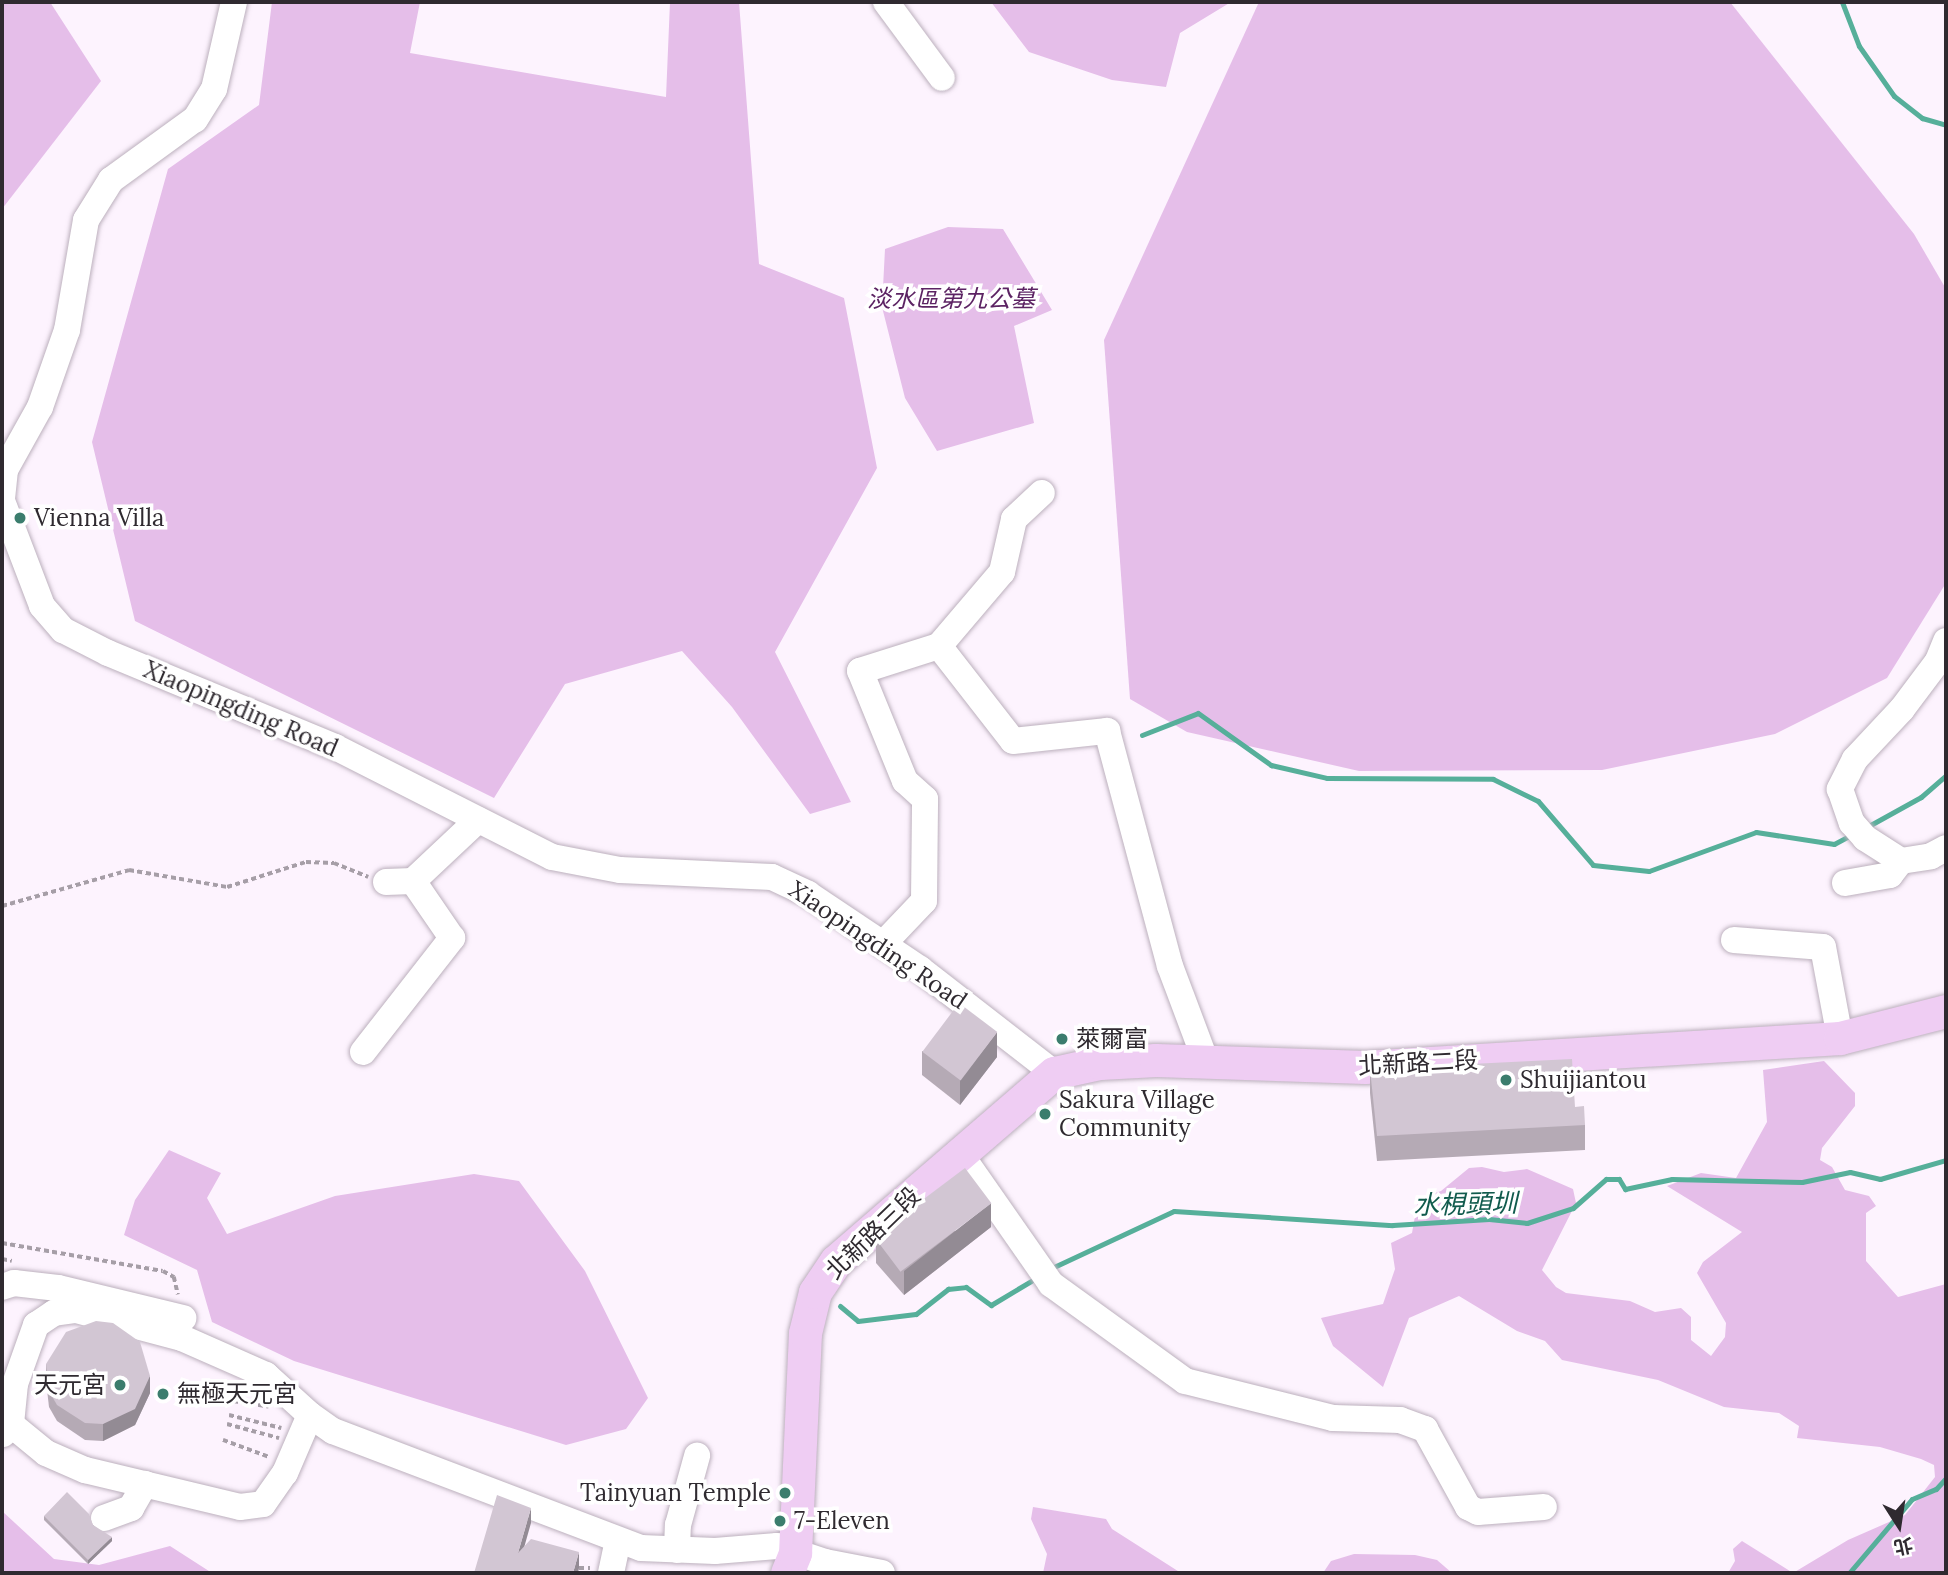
<!DOCTYPE html>
<meta charset="utf-8">
<style>
body{margin:0}
#map{position:relative;width:1948px;height:1575px;overflow:hidden;background:#fdf3fe;font-family:Lora,"Noto Sans TC",serif}
div>[style]{position:absolute}
[style*='--x']{left:calc(var(--x)*1px);top:calc(var(--y)*1px);width:calc(var(--w)*1px);rotate:calc(var(--a)*1deg)}
.green>*{inset:0;background:#e5bee9}
.stream>*{height:5px;margin:-2.5px;padding:0 2.5px;transform-origin:2.5px;border-radius:2.5px;background:#56af9a}
.path>*{height:3.5px;margin-top:-1.75px;transform-origin:0;background:repeating-linear-gradient(90deg,#a69ea7 0 5px,transparent 0 8.5px)}
.roads{filter:drop-shadow(0 0 2px #bcb0bd) drop-shadow(0 0 2px #bcb0bd)}
.minor>*{height:26px;margin:-13px;padding:0 13px;transform-origin:13px;border-radius:13px;background:#fff}
.major>*{height:33px;margin:-16.5px;padding:0 16.5px;transform-origin:16.5px;border-radius:16.5px;background:#efcdf3}
.wall>*{inset:0;background:#b5aab5}
.shaded-wall>*{inset:0;background:#938b94}
.building>*{inset:0;background:#d2c6d3;transform-origin:0 0}
.dots>*{width:19px;height:19px;translate:-50% -50%;box-sizing:border-box;border:4px solid #fff;border-radius:50%}
span{translate:-50% -50%;white-space:nowrap;text-align:center;line-height:1.15;-webkit-text-stroke:7px #fff;paint-order:stroke}
.park-label{font-size:24px;color:#5c2363;font-style:italic}
.poi-label{font-size:24px;color:#2f2a30}
.left{translate:0 -50%;text-align:left}
.right{translate:-100% -50%;text-align:right}
.street-label{font-size:24px;color:#2f2a30}
.water-label{font-size:26px;color:#115b4d;font-style:italic}
.frame{position:absolute;inset:0;border:4px solid #2f2a30;pointer-events:none}
.north{position:absolute;left:1864px;top:1491px;width:70px;height:70px;-webkit-text-stroke:5px #fff;paint-order:stroke;rotate:168deg;font-size:19px;font-weight:700;line-height:28px;text-align:center;color:#2f2a30}
.north::after{content:'';display:block;margin:auto;width:24px;height:32px;background:#2f2a30;clip-path:polygon(50% 0,100% 100%,50% 72%,0 100%)}
</style>
<div id="map">
<div class="green">
<i style="clip-path:polygon(2px 2px,50px 2px,101px 81px,2px 209px)"></i>
<i style="clip-path:polygon(272px 2px,420px 2px,410px 53px,666px 97px,670px 2px,739px 2px,759px 264px,844px 298px,877px 468px,775px 652px,851px 802px,810px 814px,732px 707px,682px 651px,565px 684px,494px 798px,135px 621px,92px 442px,168px 169px,259px 105px)"></i>
<i style="clip-path:polygon(991px 2px,1231px 2px,1180px 33px,1166px 87px,1112px 80px,1029px 52px)"></i>
<i style="clip-path:polygon(1259px 2px,1730px 2px,1914px 234px,1946px 289px,1946px 583px,1887px 678px,1775px 734px,1602px 770px,1359px 771px,1187px 732px,1130px 699px,1104px 340px)"></i>
<i style="clip-path:polygon(948px 227px,1003px 229px,1052px 310px,1014px 326px,1034px 423px,937px 451px,905px 398px,882px 307px,885px 249px)"></i>
<i style="clip-path:polygon(1824px 1061px,1855px 1093px,1855px 1106px,1822px 1148px,1820px 1160px,1832px 1167px,1845px 1190px,1869px 1196px,1876px 1206px,1866px 1213px,1866px 1261px,1898px 1297px,1946px 1284px,1946px 1573px,1728px 1573px,1735px 1561px,1733px 1549px,1742px 1541px,1793px 1573px,1848px 1540px,1905px 1515px,1935px 1477px,1934px 1465px,1921px 1459px,1880px 1447px,1797px 1438px,1799px 1426px,1779px 1413px,1724px 1407px,1658px 1380px,1562px 1360px,1545px 1341px,1517px 1331px,1459px 1296px,1409px 1318px,1383px 1387px,1333px 1346px,1321px 1318px,1383px 1304px,1395px 1269px,1391px 1243px,1412px 1233px,1418px 1199px,1441px 1191px,1469px 1168px,1482px 1167px,1504px 1172px,1527px 1169px,1573px 1189px,1576px 1203px,1542px 1270px,1556px 1287px,1566px 1293px,1630px 1301px,1655px 1312px,1681px 1308px,1691px 1317px,1691px 1340px,1711px 1356px,1725px 1337px,1726px 1323px,1697px 1273px,1703px 1262px,1742px 1232px,1667px 1186px,1701px 1173px,1736px 1178px,1767px 1122px,1763px 1070px)"></i>
<i style="clip-path:polygon(169px 1150px,221px 1173px,207px 1198px,227px 1234px,335px 1196px,474px 1174px,519px 1181px,585px 1271px,648px 1398px,626px 1429px,566px 1445px,294px 1361px,212px 1322px,197px 1270px,124px 1235px,135px 1200px)"></i>
<i style="clip-path:polygon(1033px 1507px,1106px 1519px,1112px 1529px,1181px 1573px,1043px 1573px,1047px 1554px,1031px 1519px)"></i>
<i style="clip-path:polygon(2px 1511px,54px 1559px,99px 1565px,170px 1546px,212px 1573px,2px 1573px)"></i>
<i style="clip-path:polygon(1354px 1554px,1415px 1555px,1437px 1560px,1452px 1573px,1323px 1573px,1331px 1561px)"></i>
</div>
<div class="stream">
<i style="--x:1842;--y:2;--w:47;--a:68.9"></i>
<i style="--x:1859;--y:46;--w:61;--a:55"></i>
<i style="--x:1894;--y:96;--w:36;--a:38"></i>
<i style="--x:1922;--y:118;--w:25;--a:16"></i>
<i style="--x:1142;--y:735;--w:60;--a:-21.4"></i>
<i style="--x:1198;--y:713;--w:90;--a:35.5"></i>
<i style="--x:1271;--y:765;--w:57;--a:13.1"></i>
<i style="--x:1327;--y:778;--w:166;--a:0.3"></i>
<i style="--x:1493;--y:779;--w:50;--a:26.1"></i>
<i style="--x:1538;--y:801;--w:84;--a:49.3"></i>
<i style="--x:1593;--y:865;--w:56;--a:6.1"></i>
<i style="--x:1649;--y:871;--w:114;--a:-20"></i>
<i style="--x:1756;--y:832;--w:79;--a:8.7"></i>
<i style="--x:1834;--y:844;--w:21;--a:-28"></i>
<i style="--x:1865;--y:828;--w:64;--a:-29"></i>
<i style="--x:1921;--y:797;--w:33;--a:-41"></i>
<i style="--x:1056;--y:1266;--w:130;--a:-25"></i>
<i style="--x:1174;--y:1211;--w:219;--a:3.7"></i>
<i style="--x:1393;--y:1225;--w:96;--a:-3.6"></i>
<i style="--x:1489;--y:1219;--w:38;--a:6"></i>
<i style="--x:1527;--y:1223;--w:48;--a:-18.1"></i>
<i style="--x:1573;--y:1208;--w:44;--a:-41.3"></i>
<i style="--x:1606;--y:1179;--w:13;--a:0"></i>
<i style="--x:1619;--y:1179;--w:12;--a:59"></i>
<i style="--x:1625;--y:1189;--w:48;--a:-12"></i>
<i style="--x:1672;--y:1179;--w:130;--a:1.3"></i>
<i style="--x:1802;--y:1182;--w:49;--a:-11.8"></i>
<i style="--x:1850;--y:1172;--w:31;--a:13"></i>
<i style="--x:1880;--y:1179;--w:69;--a:-16.1"></i>
<i style="--x:840;--y:1306;--w:23;--a:40"></i>
<i style="--x:858;--y:1321;--w:58;--a:-6.9"></i>
<i style="--x:916;--y:1314;--w:41;--a:-38"></i>
<i style="--x:948;--y:1289;--w:18;--a:-6"></i>
<i style="--x:966;--y:1287;--w:31;--a:36"></i>
<i style="--x:991;--y:1305;--w:47;--a:-31"></i>
<i style="--x:1849;--y:1573;--w:97;--a:-49.6"></i>
<i style="--x:1912;--y:1499;--w:26;--a:-23"></i>
<i style="--x:1936;--y:1489;--w:15;--a:-48"></i>
</div>
<div class="path">
<i style="--x:2;--y:906;--w:132;--a:-15.8"></i>
<i style="--x:129;--y:870;--w:99;--a:9.8"></i>
<i style="--x:227;--y:887;--w:83;--a:-17.6"></i>
<i style="--x:306;--y:862;--w:28;--a:2"></i>
<i style="--x:334;--y:863;--w:37;--a:22"></i>
<i style="--x:2;--y:1243;--w:163;--a:9.9"></i>
<i style="--x:163;--y:1271;--w:13;--a:29"></i>
<i style="--x:174;--y:1277;--w:18;--a:77"></i>
<i style="--x:2;--y:1259;--w:10;--a:11"></i>
<i style="--x:233;--y:1401;--w:36;--a:9"></i>
<i style="--x:229;--y:1415;--w:54;--a:14"></i>
<i style="--x:227;--y:1424;--w:54;--a:15.1"></i>
<i style="--x:223;--y:1440;--w:49;--a:20.3"></i>
<i style="--x:579;--y:1568;--w:11;--a:0"></i>
</div>
<div class="roads">
<div class="minor">
<i style="--x:234;--y:2;--w:89;--a:102.9"></i>
<i style="--x:214;--y:89;--w:36;--a:122"></i>
<i style="--x:195;--y:119;--w:104;--a:144"></i>
<i style="--x:111;--y:180;--w:47;--a:122"></i>
<i style="--x:86;--y:220;--w:112;--a:99.8"></i>
<i style="--x:67;--y:330;--w:82;--a:109.3"></i>
<i style="--x:40;--y:407;--w:72;--a:119.1"></i>
<i style="--x:5;--y:470;--w:31;--a:96"></i>
<i style="--x:2;--y:501;--w:112;--a:69.1"></i>
<i style="--x:42;--y:606;--w:32;--a:49"></i>
<i style="--x:63;--y:630;--w:51;--a:27.1"></i>
<i style="--x:108;--y:653;--w:246;--a:22.5"></i>
<i style="--x:335;--y:747;--w:243;--a:26.9"></i>
<i style="--x:552;--y:857;--w:69;--a:10.8"></i>
<i style="--x:620;--y:870;--w:152;--a:2.6"></i>
<i style="--x:772;--y:877;--w:40;--a:25"></i>
<i style="--x:808;--y:894;--w:135;--a:33.8"></i>
<i style="--x:920;--y:969;--w:170;--a:37.8"></i>
<i style="--x:886;--y:2;--w:94;--a:53.6"></i>
<i style="--x:1946;--y:641;--w:22;--a:112"></i>
<i style="--x:1938;--y:661;--w:60;--a:126.9"></i>
<i style="--x:1902;--y:709;--w:69;--a:133.2"></i>
<i style="--x:1855;--y:759;--w:34;--a:117"></i>
<i style="--x:1840;--y:789;--w:36;--a:71"></i>
<i style="--x:1852;--y:823;--w:20;--a:49"></i>
<i style="--x:1865;--y:838;--w:43;--a:32.6"></i>
<i style="--x:1901;--y:861;--w:30;--a:-9"></i>
<i style="--x:1931;--y:856;--w:17;--a:-28"></i>
<i style="--x:939;--y:646;--w:120;--a:52.1"></i>
<i style="--x:1013;--y:741;--w:95;--a:-6.1"></i>
<i style="--x:1107;--y:731;--w:243;--a:75"></i>
<i style="--x:1170;--y:966;--w:103;--a:69.4"></i>
<i style="--x:386;--y:882;--w:27;--a:-2"></i>
<i style="--x:413;--y:881;--w:89;--a:-43.2"></i>
<i style="--x:1845;--y:883;--w:46;--a:-10.1"></i>
<i style="--x:1890;--y:875;--w:18;--a:-52"></i>
<i style="--x:1734;--y:940;--w:89;--a:4.5"></i>
<i style="--x:1823;--y:947;--w:93;--a:79.4"></i>
<i style="--x:883;--y:944;--w:59;--a:-46.4"></i>
<i style="--x:924;--y:901;--w:102;--a:-89.4"></i>
<i style="--x:925;--y:799;--w:27;--a:-138"></i>
<i style="--x:905;--y:781;--w:119;--a:-112.2"></i>
<i style="--x:860;--y:671;--w:83;--a:-17.6"></i>
<i style="--x:939;--y:646;--w:97;--a:-49.6"></i>
<i style="--x:1002;--y:572;--w:54;--a:-77.2"></i>
<i style="--x:1014;--y:519;--w:38;--a:-43"></i>
<i style="--x:363;--y:1052;--w:145;--a:-52"></i>
<i style="--x:452;--y:938;--w:69;--a:-124.4"></i>
<i style="--x:959;--y:1152;--w:161;--a:55.1"></i>
<i style="--x:1051;--y:1284;--w:165;--a:35.9"></i>
<i style="--x:1185;--y:1381;--w:153;--a:14"></i>
<i style="--x:1333;--y:1418;--w:67;--a:1.7"></i>
<i style="--x:1400;--y:1420;--w:27;--a:20"></i>
<i style="--x:1425;--y:1429;--w:89;--a:61.1"></i>
<i style="--x:1468;--y:1507;--w:11;--a:27"></i>
<i style="--x:1478;--y:1512;--w:66;--a:-4.3"></i>
<i style="--x:2;--y:1287;--w:13;--a:-18"></i>
<i style="--x:14;--y:1283;--w:44;--a:6.5"></i>
<i style="--x:58;--y:1288;--w:129;--a:13.5"></i>
<i style="--x:2;--y:1417;--w:57;--a:39.3"></i>
<i style="--x:46;--y:1453;--w:43;--a:23.6"></i>
<i style="--x:85;--y:1470;--w:159;--a:13.4"></i>
<i style="--x:240;--y:1507;--w:23;--a:-7"></i>
<i style="--x:263;--y:1504;--w:38;--a:-55"></i>
<i style="--x:285;--y:1473;--w:63;--a:-66.7"></i>
<i style="--x:310;--y:1415;--w:28;--a:35"></i>
<i style="--x:333;--y:1431;--w:329;--a:20.8"></i>
<i style="--x:641;--y:1548;--w:74;--a:2.3"></i>
<i style="--x:715;--y:1551;--w:62;--a:-4.6"></i>
<i style="--x:777;--y:1546;--w:51;--a:18.4"></i>
<i style="--x:825;--y:1562;--w:58;--a:10.9"></i>
<i style="--x:3;--y:1434;--w:13;--a:-51"></i>
<i style="--x:11;--y:1424;--w:40;--a:-84.3"></i>
<i style="--x:15;--y:1384;--w:63;--a:-70.4"></i>
<i style="--x:36;--y:1325;--w:22;--a:-34"></i>
<i style="--x:54;--y:1313;--w:22;--a:-8"></i>
<i style="--x:76;--y:1310;--w:110;--a:14.8"></i>
<i style="--x:182;--y:1338;--w:92;--a:23.8"></i>
<i style="--x:266;--y:1375;--w:59;--a:42.3"></i>
<i style="--x:104;--y:1518;--w:29;--a:-20"></i>
<i style="--x:131;--y:1508;--w:28;--a:-60"></i>
<i style="--x:677;--y:1550;--w:25;--a:-88"></i>
<i style="--x:678;--y:1525;--w:72;--a:-74.6"></i>
<i style="--x:611;--y:1573;--w:33;--a:-78"></i>
</div>
<div class="major">
<i style="--x:787;--y:1573;--w:22;--a:-68"></i>
<i style="--x:795;--y:1553;--w:220;--a:-87.4"></i>
<i style="--x:805;--y:1333;--w:42;--a:-76.3"></i>
<i style="--x:815;--y:1292;--w:37;--a:-56"></i>
<i style="--x:836;--y:1261;--w:288;--a:-40.8"></i>
<i style="--x:1054;--y:1073;--w:47;--a:-12.3"></i>
<i style="--x:1100;--y:1063;--w:56;--a:-3.1"></i>
<i style="--x:1156;--y:1060;--w:209;--a:1.9"></i>
<i style="--x:1365;--y:1067;--w:476;--a:-3.5"></i>
<i style="--x:1840;--y:1038;--w:109;--a:-14.3"></i>
</div>
</div>
<div class="wall">
<i style="clip-path:polygon(922px 1051px,997px 1057px,960px 1105px,922px 1075px)"></i>
<i style="clip-path:polygon(1370px 1069px,1575px 1107px,1585px 1125px,1585px 1150px,1377px 1161px,1370px 1093px)"></i>
<i style="clip-path:polygon(991px 1227px,904px 1295px,876px 1263px,876px 1239px)"></i>
<i style="clip-path:polygon(46px 1364px,150px 1393px,135px 1425px,103px 1441px,85px 1440px,57px 1421px,49px 1407px,46px 1381px)"></i>
<i style="clip-path:polygon(44px 1516px,93px 1525px,112px 1541px,88px 1564px,44px 1520px)"></i>
</div>
<div class="shaded-wall">
<i style="clip-path:polygon(997px 1032px,997px 1057px,960px 1105px,960px 1080px)"></i>
<i style="clip-path:polygon(991px 1203px,991px 1227px,904px 1295px,904px 1271px)"></i>
<i style="clip-path:polygon(150px 1376px,150px 1393px,135px 1425px,103px 1441px,103px 1424px)"></i>
<i style="clip-path:polygon(531px 1508px,531px 1523px,518px 1569px,518px 1553px)"></i>
<i style="clip-path:polygon(112px 1537px,112px 1541px,88px 1564px,88px 1560px)"></i>
<i style="clip-path:polygon(579px 1552px,579px 1568px,578px 1573px,573px 1573px)"></i>
</div>
<div class="building">
<i style="left:959px;top:1003px;width:48px;height:61px;rotate:37deg"></i>
<i style="clip-path:polygon(1572px 1059px,1575px 1107px,1584px 1106px,1585px 1125px,1377px 1136px,1370px 1069px)"></i>
<i style="left:965px;top:1168px;width:44px;height:114px;rotate:53deg"></i>
<i style="clip-path:polygon(96px 1321px,113px 1323px,140px 1342px,150px 1376px,135px 1409px,103px 1424px,85px 1423px,57px 1405px,49px 1391px,46px 1364px,66px 1332px)"></i>
<i style="clip-path:polygon(67px 1492px,89px 1514px,93px 1525px,112px 1537px,88px 1560px,44px 1516px)"></i>
<i style="clip-path:polygon(497px 1495px,531px 1508px,518px 1553px,531px 1539px,579px 1552px,573px 1573px,474px 1573px)"></i>
</div>
<div class="dots">
<i style="left:20px;top:518px;background:#3b7d6d"></i>
<i style="left:1062px;top:1039px;background:#3b7d6d"></i>
<i style="left:1506px;top:1080px;background:#3b7d6d"></i>
<i style="left:1045px;top:1114px;background:#3b7d6d"></i>
<i style="left:120px;top:1385px;background:#3b7d6d"></i>
<i style="left:163px;top:1394px;background:#3b7d6d"></i>
<i style="left:785px;top:1493px;background:#3b7d6d"></i>
<i style="left:780px;top:1521px;background:#3b7d6d"></i>
</div>
<div class="park-label">
<span style="left:951px;top:299px">淡水區第九公墓</span>
</div>
<div class="poi-label">
<span class="left" style="left:34px;top:518px">Vienna Villa</span>
<span class="left" style="left:1076px;top:1039px">萊爾富</span>
<span class="left" style="left:1520px;top:1080px">Shuijiantou</span>
<span class="left" style="left:1059px;top:1114px">Sakura Village<br>Community</span>
<span class="right" style="left:106px;top:1385px">天元宮</span>
<span class="left" style="left:177px;top:1394px">無極天元宮</span>
<span class="right" style="left:771px;top:1493px">Tainyuan Temple</span>
<span class="left" style="left:794px;top:1521px">7-Eleven</span>
</div>
<div class="street-label">
<span style="left:241px;top:709px;rotate:23deg">Xiaopingding Road</span>
<span style="left:878px;top:945px;rotate:34deg">Xiaopingding Road</span>
<span style="left:1418px;top:1063px;rotate:-3deg">北新路二段</span>
<span style="left:873px;top:1233px;rotate:-44deg">北新路三段</span>
</div>
<div class="water-label">
<span style="left:1465px;top:1204px;rotate:-1deg">水梘頭圳</span>
</div>
<div class="frame"></div>
<div class="north">北</div>
</div>
